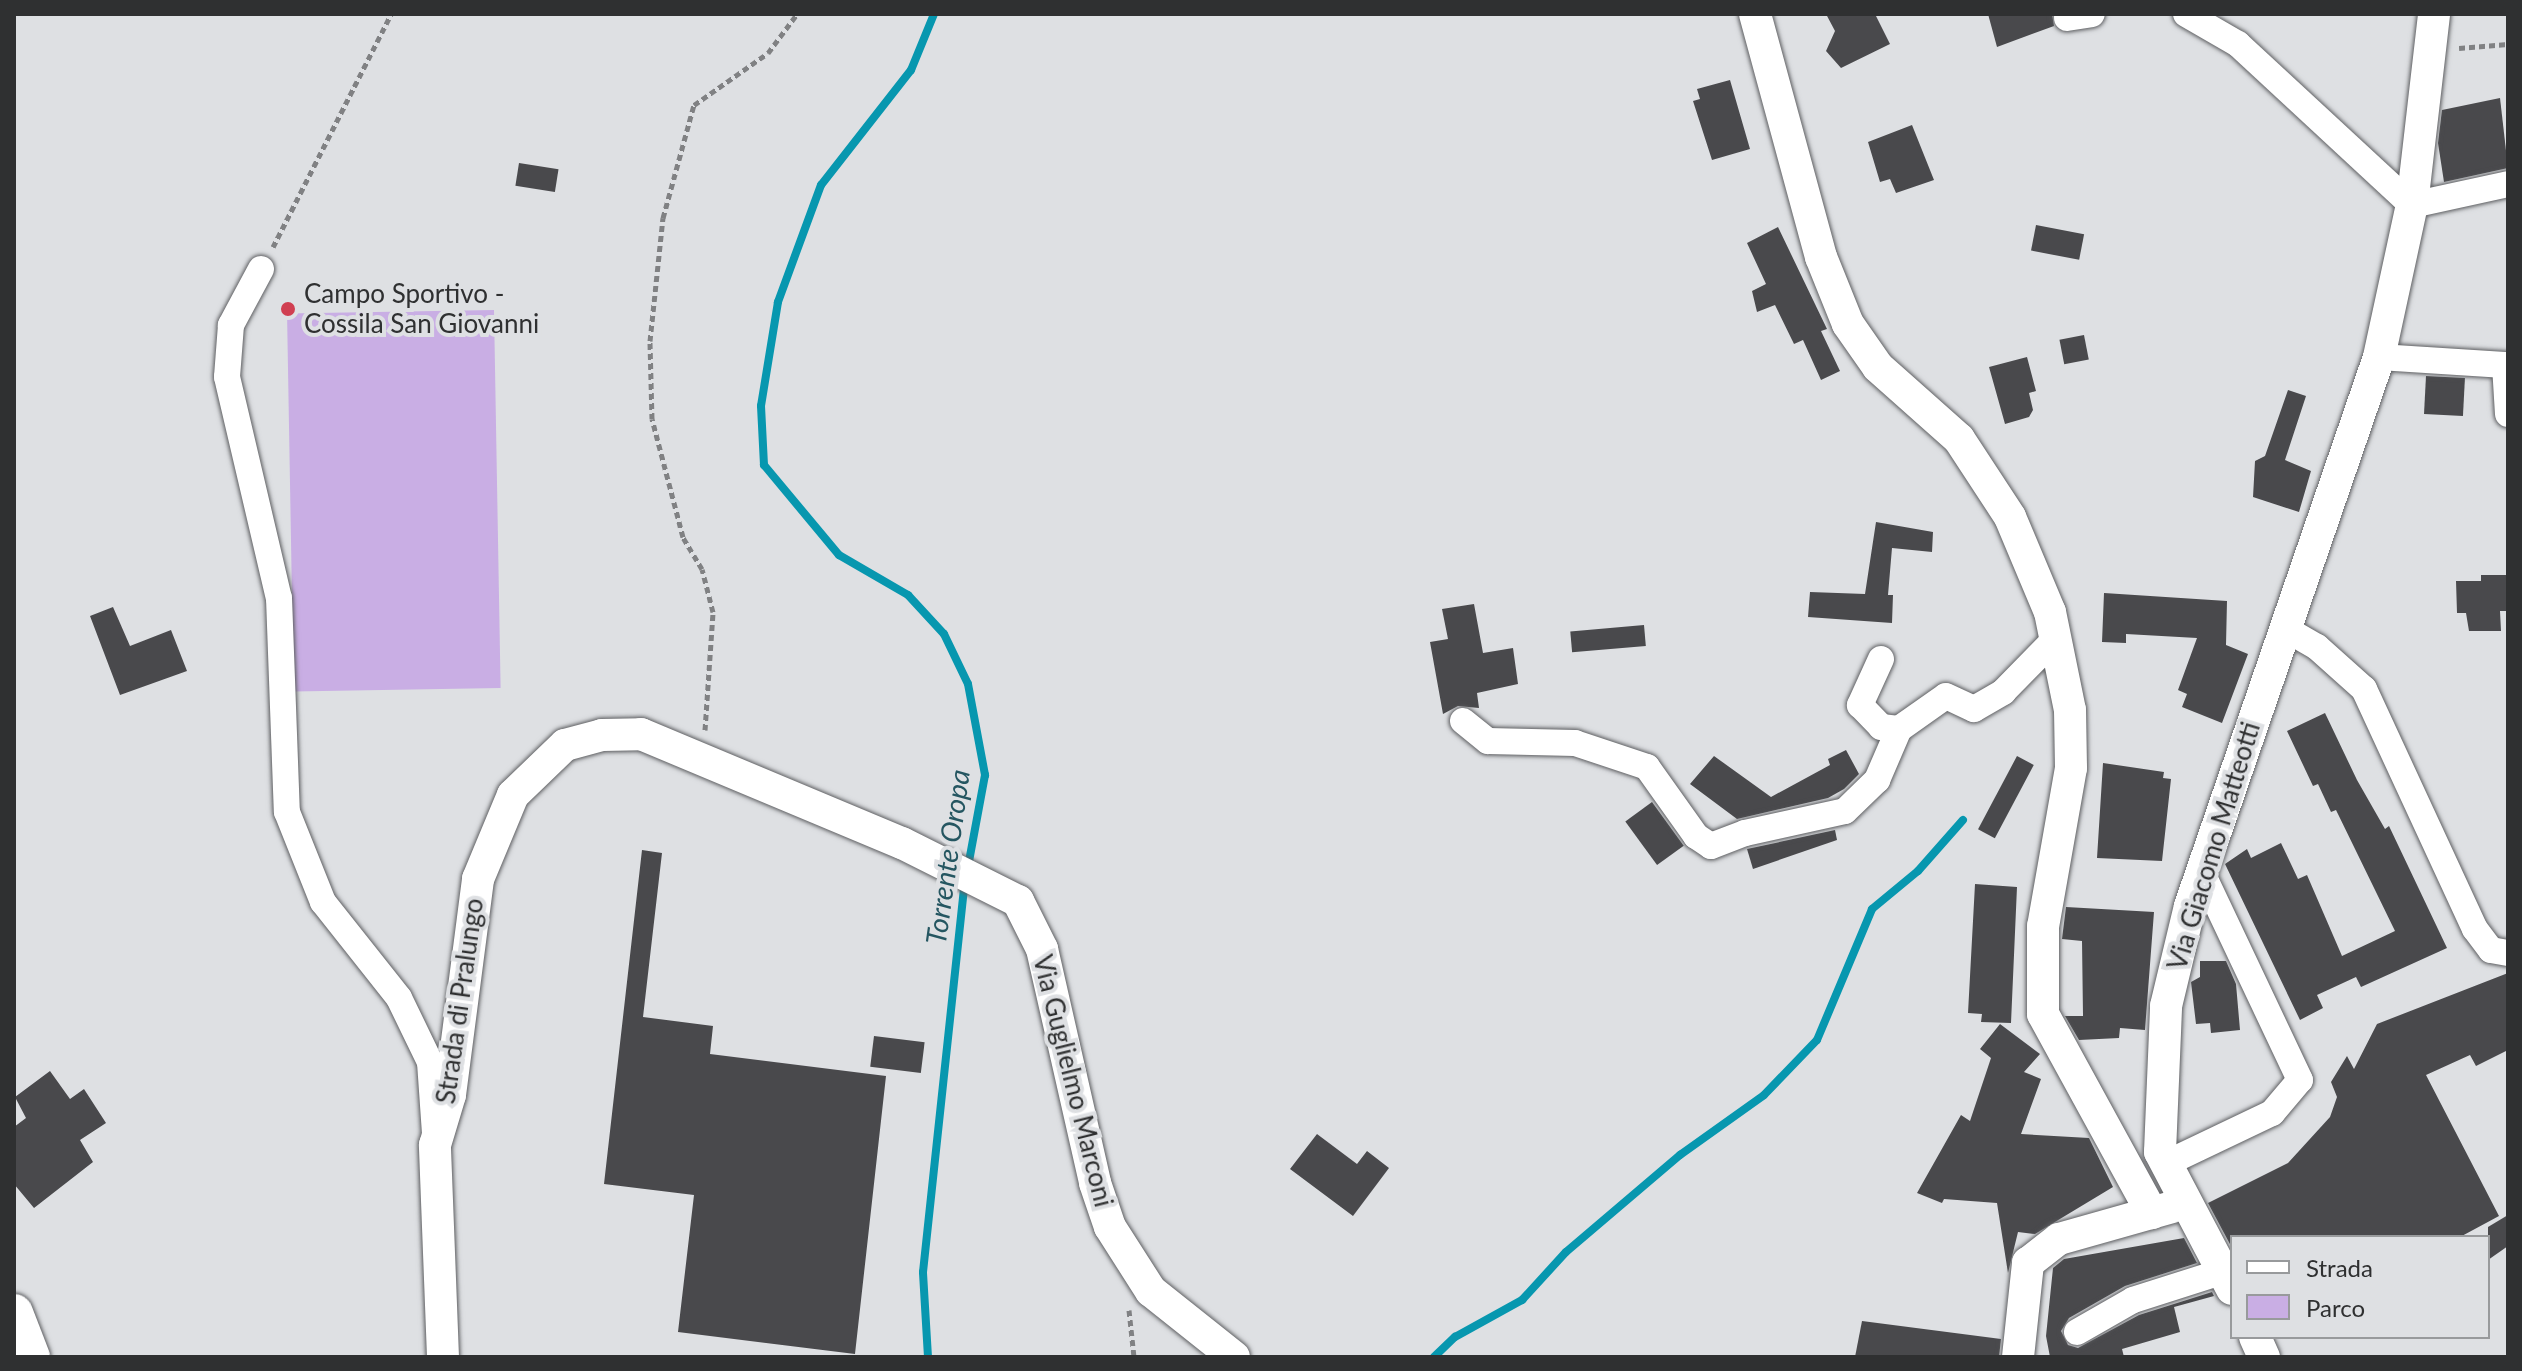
<!DOCTYPE html>
<style>
body{margin:0}
#map{position:relative;width:2522px;height:1371px;overflow:hidden;background:#dee0e3;font-family:Lato,sans-serif}
div>[style]{position:absolute}
[style*='--x']{left:calc(var(--x)*1px);top:calc(var(--y)*1px);width:calc(var(--w)*1px);rotate:calc(var(--a)*1deg)}
.green>*{inset:0;background:#c9aee4;transform-origin:0 0}
.stream>*{height:8px;margin:-4px;padding:0 4px;transform-origin:4px;border-radius:4px;background:#0797af}
.building>*{inset:0;background:#49494c;transform-origin:0 0}
.path>*{height:5px;margin-top:-2.5px;transform-origin:0;background:repeating-linear-gradient(90deg,#808183 0 6px,transparent 0 10px)}
.roads{filter:drop-shadow(0 0 2px #5e5f62) drop-shadow(0 0 2px #5e5f62)}
.minor>*{height:26px;margin:-13px;padding:0 13px;transform-origin:13px;border-radius:13px;background:#fff}
.tertiary>*{height:32px;margin:-16px;padding:0 16px;transform-origin:16px;border-radius:16px;background:#fff}
.secondary>*{height:38px;margin:-19px;padding:0 19px;transform-origin:19px;border-radius:19px;background:#fff}
.dots>*{width:22px;height:22px;translate:-50% -50%;box-sizing:border-box;border:4px solid #dee0e3;border-radius:50%}
span{translate:-50% -50%;white-space:nowrap;text-align:center;line-height:1.15;-webkit-text-stroke:8px #dee0e3;paint-order:stroke}
.poi-label{font-size:26px;color:#2f3031}
.left{translate:0 -50%;text-align:left}
.street-label{font-size:26px;color:#2f3031}
.water-label{font-size:28px;color:#255661;font-style:italic}
.frame{position:absolute;inset:0;border:16px solid #2f3031;pointer-events:none}
.legend{position:absolute;left:2230px;top:1235px;width:260px;height:104px;box-sizing:border-box;background:#dee0e3;border:2px solid #989a9c;margin:0;padding:10px 14px;list-style:none;font-size:24px;color:#2f3031}
.legend li{display:flex;align-items:center;gap:16px;height:40px}
.legend b{width:40px;border:2px solid #989a9c}
</style>
<div id="map">
<div class="green">
<i style="left:494px;top:310px;width:378px;height:207px;rotate:89deg"></i>
</div>
<div class="stream">
<i style="--x:934;--y:14;--w:61;--a:112.3"></i>
<i style="--x:911;--y:70;--w:146;--a:128"></i>
<i style="--x:821;--y:185;--w:125;--a:110.2"></i>
<i style="--x:778;--y:302;--w:105;--a:99.3"></i>
<i style="--x:761;--y:406;--w:59;--a:87.1"></i>
<i style="--x:764;--y:465;--w:117;--a:50.2"></i>
<i style="--x:839;--y:555;--w:80;--a:30.1"></i>
<i style="--x:908;--y:595;--w:53;--a:47.3"></i>
<i style="--x:944;--y:634;--w:55;--a:64.4"></i>
<i style="--x:968;--y:684;--w:93;--a:79.4"></i>
<i style="--x:985;--y:775;--w:94;--a:100.5"></i>
<i style="--x:928;--y:1357;--w:85;--a:-93.4"></i>
<i style="--x:923;--y:1272;--w:393;--a:-83.9"></i>
<i style="--x:1434;--y:1357;--w:29;--a:-44"></i>
<i style="--x:1455;--y:1337;--w:77;--a:-28.9"></i>
<i style="--x:1522;--y:1300;--w:65;--a:-47.5"></i>
<i style="--x:1566;--y:1252;--w:150;--a:-40.4"></i>
<i style="--x:1680;--y:1155;--w:103;--a:-35.5"></i>
<i style="--x:1764;--y:1095;--w:76;--a:-46.1"></i>
<i style="--x:1817;--y:1040;--w:142;--a:-67.2"></i>
<i style="--x:1872;--y:909;--w:60;--a:-39.6"></i>
<i style="--x:1918;--y:871;--w:68;--a:-48.6"></i>
</div>
<div class="building">
<i style="clip-path:polygon(1826px 14px,1875px 14px,1890px 44px,1841px 68px,1826px 51px,1835px 31px)"></i>
<i style="clip-path:polygon(1988px 14px,2052px 14px,2054px 26px,1997px 47px)"></i>
<i style="clip-path:polygon(1730px 80px,1750px 149px,1712px 160px,1693px 101px,1700px 99px,1697px 89px)"></i>
<i style="clip-path:polygon(2500px 98px,2508px 168px,2444px 182px,2438px 143px,2442px 110px)"></i>
<i style="clip-path:polygon(1912px 125px,1934px 180px,1896px 193px,1890px 179px,1880px 182px,1868px 142px)"></i>
<i style="left:519px;top:163px;width:40px;height:23px;rotate:9deg"></i>
<i style="left:2036px;top:225px;width:49px;height:26px;rotate:11deg"></i>
<i style="clip-path:polygon(1778px 227px,1827px 329px,1821px 331px,1840px 371px,1821px 380px,1803px 340px,1794px 344px,1775px 305px,1757px 312px,1752px 291px,1766px 284px,1747px 243px)"></i>
<i style="left:2084px;top:335px;width:25px;height:25px;rotate:79deg"></i>
<i style="clip-path:polygon(2027px 357px,2036px 391px,2029px 393px,2033px 410px,2029px 417px,2005px 424px,1989px 367px)"></i>
<i style="left:2426px;top:376px;width:39px;height:38px;rotate:3deg"></i>
<i style="clip-path:polygon(2288px 390px,2306px 396px,2285px 460px,2311px 471px,2299px 512px,2253px 497px,2255px 461px,2265px 456px)"></i>
<i style="clip-path:polygon(1876px 522px,1933px 532px,1932px 552px,1892px 548px,1888px 595px,1893px 595px,1892px 623px,1808px 617px,1810px 592px,1865px 594px)"></i>
<i style="clip-path:polygon(2481px 575px,2508px 575px,2508px 611px,2500px 611px,2501px 631px,2469px 631px,2466px 613px,2457px 613px,2456px 581px,2481px 581px)"></i>
<i style="clip-path:polygon(2104px 593px,2227px 601px,2226px 645px,2248px 654px,2222px 723px,2182px 707px,2187px 694px,2178px 690px,2197px 638px,2126px 634px,2126px 643px,2102px 642px)"></i>
<i style="clip-path:polygon(1474px 604px,1483px 653px,1513px 648px,1518px 684px,1477px 693px,1479px 708px,1458px 706px,1443px 714px,1430px 642px,1448px 639px,1442px 609px)"></i>
<i style="clip-path:polygon(113px 607px,130px 646px,171px 630px,187px 671px,120px 695px,90px 616px)"></i>
<i style="left:1644px;top:625px;width:21px;height:74px;rotate:85deg"></i>
<i style="clip-path:polygon(2325px 713px,2357px 780px,2385px 829px,2389px 826px,2447px 948px,2361px 987px,2356px 977px,2317px 995px,2323px 1008px,2300px 1020px,2225px 864px,2247px 849px,2251px 858px,2281px 843px,2298px 879px,2307px 875px,2342px 956px,2395px 931px,2336px 810px,2331px 812px,2318px 784px,2313px 786px,2287px 731px)"></i>
<i style="clip-path:polygon(1846px 750px,1859px 774px,1844px 789px,1828px 798px,1737px 819px,1690px 784px,1714px 756px,1771px 797px,1830px 765px,1828px 759px)"></i>
<i style="left:2017px;top:756px;width:19px;height:83px;rotate:28deg"></i>
<i style="clip-path:polygon(2103px 763px,2164px 772px,2163px 778px,2171px 779px,2162px 861px,2097px 858px)"></i>
<i style="left:1652px;top:802px;width:54px;height:33px;rotate:54deg"></i>
<i style="clip-path:polygon(1835px 830px,1837px 840px,1753px 869px,1747px 849px)"></i>
<i style="clip-path:polygon(642px 850px,662px 853px,643px 1017px,713px 1026px,710px 1054px,886px 1076px,855px 1354px,678px 1332px,694px 1195px,604px 1184px)"></i>
<i style="clip-path:polygon(1975px 884px,2017px 887px,2011px 1023px,1981px 1022px,1982px 1014px,1968px 1013px)"></i>
<i style="clip-path:polygon(2066px 907px,2154px 912px,2145px 1030px,2120px 1028px,2119px 1038px,2079px 1040px,2065px 1016px,2083px 1016px,2082px 941px,2062px 939px)"></i>
<i style="clip-path:polygon(2200px 961px,2226px 961px,2236px 984px,2240px 1030px,2211px 1033px,2210px 1023px,2196px 1024px,2191px 982px,2200px 977px)"></i>
<i style="clip-path:polygon(2508px 973px,2508px 1050px,2476px 1066px,2470px 1055px,2426px 1075px,2499px 1216px,2460px 1237px,2232px 1237px,2232px 1248px,2208px 1203px,2288px 1163px,2330px 1117px,2337px 1097px,2331px 1082px,2347px 1056px,2354px 1069px,2377px 1024px)"></i>
<i style="clip-path:polygon(2000px 1024px,2040px 1054px,2024px 1072px,2041px 1079px,2021px 1134px,2089px 1138px,2113px 1187px,2035px 1234px,2018px 1232px,2008px 1273px,1997px 1203px,1944px 1199px,1942px 1203px,1917px 1193px,1961px 1115px,1970px 1121px,1991px 1058px,1980px 1049px)"></i>
<i style="left:874px;top:1036px;width:51px;height:31px;rotate:7deg"></i>
<i style="clip-path:polygon(50px 1071px,70px 1099px,84px 1089px,106px 1123px,80px 1140px,93px 1162px,34px 1208px,14px 1184px,14px 1127px,26px 1118px,15px 1097px)"></i>
<i style="clip-path:polygon(1317px 1134px,1357px 1164px,1367px 1151px,1389px 1168px,1353px 1216px,1290px 1169px)"></i>
<i style="clip-path:polygon(2508px 1215px,2508px 1246px,2488px 1260px,2488px 1227px)"></i>
<i style="clip-path:polygon(2184px 1238px,2197px 1263px,2125px 1286px,2069px 1318px,2061px 1331px,2068px 1345px,2078px 1348px,2139px 1315px,2212px 1292px,2214px 1296px,2174px 1307px,2180px 1332px,2122px 1349px,2124px 1357px,2050px 1357px,2046px 1336px,2053px 1268px,2064px 1259px)"></i>
<i style="clip-path:polygon(1862px 1321px,2001px 1339px,1999px 1357px,1855px 1357px)"></i>
</div>
<div class="path">
<i style="--x:2459;--y:48;--w:49;--a:-4.7"></i>
<i style="--x:273;--y:247;--w:261;--a:-63.1"></i>
<i style="--x:705;--y:730;--w:118;--a:-86.1"></i>
<i style="--x:713;--y:612;--w:44;--a:-104.3"></i>
<i style="--x:702;--y:569;--w:37;--a:-121"></i>
<i style="--x:683;--y:537;--w:122;--a:-104.7"></i>
<i style="--x:652;--y:419;--w:78;--a:-91.5"></i>
<i style="--x:650;--y:341;--w:124;--a:-84"></i>
<i style="--x:663;--y:218;--w:117;--a:-74.7"></i>
<i style="--x:694;--y:105;--w:90;--a:-35.1"></i>
<i style="--x:768;--y:53;--w:49;--a:-53.4"></i>
<i style="--x:1129;--y:1310;--w:47;--a:83.9"></i>
</div>
<div class="roads">
<div class="minor">
<i style="--x:2186;--y:14;--w:60;--a:30"></i>
<i style="--x:2238;--y:44;--w:237;--a:42.8"></i>
<i style="--x:2412;--y:205;--w:98;--a:-12.3"></i>
<i style="--x:2067;--y:18;--w:25;--a:-9"></i>
<i style="--x:261;--y:269;--w:64;--a:118.2"></i>
<i style="--x:231;--y:325;--w:52;--a:94.4"></i>
<i style="--x:227;--y:377;--w:227;--a:76.8"></i>
<i style="--x:279;--y:598;--w:214;--a:87.9"></i>
<i style="--x:287;--y:812;--w:97;--a:68.2"></i>
<i style="--x:323;--y:902;--w:122;--a:51.6"></i>
<i style="--x:399;--y:998;--w:71;--a:64.2"></i>
<i style="--x:430;--y:1062;--w:72;--a:86"></i>
<i style="--x:2379;--y:357;--w:126;--a:3.6"></i>
<i style="--x:2505;--y:365;--w:49;--a:86.5"></i>
<i style="--x:2284;--y:628;--w:38;--a:30"></i>
<i style="--x:2317;--y:647;--w:63;--a:41.8"></i>
<i style="--x:2364;--y:689;--w:264;--a:65.2"></i>
<i style="--x:2475;--y:929;--w:26;--a:53"></i>
<i style="--x:2491;--y:950;--w:17;--a:10"></i>
<i style="--x:1881;--y:659;--w:51;--a:114.5"></i>
<i style="--x:1860;--y:705;--w:30;--a:46"></i>
<i style="--x:1881;--y:727;--w:18;--a:6"></i>
<i style="--x:1899;--y:729;--w:57;--a:-35.1"></i>
<i style="--x:1946;--y:696;--w:31;--a:25"></i>
<i style="--x:1974;--y:709;--w:34;--a:-30"></i>
<i style="--x:2003;--y:692;--w:74;--a:-45.5"></i>
<i style="--x:1463;--y:721;--w:32;--a:39"></i>
<i style="--x:1488;--y:741;--w:87;--a:1.3"></i>
<i style="--x:1575;--y:743;--w:76;--a:18.4"></i>
<i style="--x:1647;--y:767;--w:85;--a:54.6"></i>
<i style="--x:1696;--y:836;--w:18;--a:34"></i>
<i style="--x:1711;--y:846;--w:36;--a:-21"></i>
<i style="--x:1745;--y:833;--w:102;--a:-12.4"></i>
<i style="--x:1845;--y:811;--w:45;--a:-44.1"></i>
<i style="--x:1877;--y:780;--w:56;--a:-66.7"></i>
<i style="--x:2165;--y:1164;--w:119;--a:-25.5"></i>
<i style="--x:2272;--y:1113;--w:43;--a:-49.7"></i>
<i style="--x:2300;--y:1080;--w:229;--a:-115.3"></i>
<i style="--x:2077;--y:1332;--w:64;--a:-29.7"></i>
<i style="--x:2133;--y:1300;--w:96;--a:-17.7"></i>
</div>
<div class="tertiary">
<i style="--x:1755;--y:14;--w:252;--a:74.8"></i>
<i style="--x:1821;--y:257;--w:72;--a:68.1"></i>
<i style="--x:1848;--y:324;--w:52;--a:55.1"></i>
<i style="--x:1878;--y:367;--w:108;--a:41.6"></i>
<i style="--x:1959;--y:439;--w:93;--a:56.8"></i>
<i style="--x:2010;--y:517;--w:103;--a:67.2"></i>
<i style="--x:2050;--y:612;--w:100;--a:78.5"></i>
<i style="--x:2070;--y:710;--w:58;--a:89"></i>
<i style="--x:2071;--y:768;--w:160;--a:100"></i>
<i style="--x:2043;--y:926;--w:88;--a:90"></i>
<i style="--x:2043;--y:1014;--w:227;--a:61.3"></i>
<i style="--x:2232;--y:1289;--w:155;--a:-117.7"></i>
<i style="--x:2160;--y:1152;--w:146;--a:-87.6"></i>
<i style="--x:2166;--y:1006;--w:103;--a:-76.5"></i>
<i style="--x:2190;--y:906;--w:581;--a:-71"></i>
<i style="--x:2379;--y:357;--w:156;--a:-77.8"></i>
<i style="--x:2412;--y:205;--w:192;--a:-83.4"></i>
<i style="--x:2255;--y:1337;--w:22;--a:66"></i>
<i style="--x:443;--y:1357;--w:212;--a:-92.2"></i>
<i style="--x:435;--y:1145;--w:52;--a:-73.3"></i>
<i style="--x:450;--y:1095;--w:218;--a:-82.6"></i>
<i style="--x:478;--y:879;--w:91;--a:-67.4"></i>
<i style="--x:513;--y:795;--w:72;--a:-43.9"></i>
<i style="--x:565;--y:745;--w:38;--a:-15"></i>
<i style="--x:602;--y:735;--w:39;--a:-1"></i>
<i style="--x:641;--y:734;--w:283;--a:22.7"></i>
<i style="--x:902;--y:843;--w:130;--a:26.6"></i>
<i style="--x:1018;--y:901;--w:54;--a:63.4"></i>
<i style="--x:1042;--y:949;--w:240;--a:77.2"></i>
<i style="--x:1095;--y:1183;--w:46;--a:71.2"></i>
<i style="--x:1110;--y:1227;--w:76;--a:57.4"></i>
<i style="--x:1151;--y:1291;--w:106;--a:38.5"></i>
<i style="--x:2018;--y:1357;--w:95;--a:-83.9"></i>
<i style="--x:2028;--y:1263;--w:39;--a:-38"></i>
<i style="--x:2059;--y:1239;--w:117;--a:-15.8"></i>
</div>
<div class="secondary">
<i style="--x:14;--y:1313;--w:47;--a:68.9"></i>
</div>
</div>
<div class="dots">
<i style="left:288px;top:309px;background:#d03f51"></i>
</div>
<div class="poi-label">
<span class="left" style="left:304px;top:309px">Campo Sportivo -<br>Cossila San Giovanni</span>
</div>
<div class="street-label">
<span style="left:2214px;top:846px;rotate:-73deg">Via Giacomo Matteotti</span>
<span style="left:460px;top:1001px;rotate:-82deg">Strada di Pralungo</span>
<span style="left:1073px;top:1081px;rotate:76deg">Via Guglielmo Marconi</span>
</div>
<div class="water-label">
<span style="left:947px;top:857px;rotate:-82deg">Torrente Oropa</span>
</div>
<div class="frame"></div>
<ul class="legend">
<li><b style="height:10px;background:#fff"></b>Strada</li>
<li><b style="height:22px;background:#c9aee4"></b>Parco</li>
</ul>
</div>
